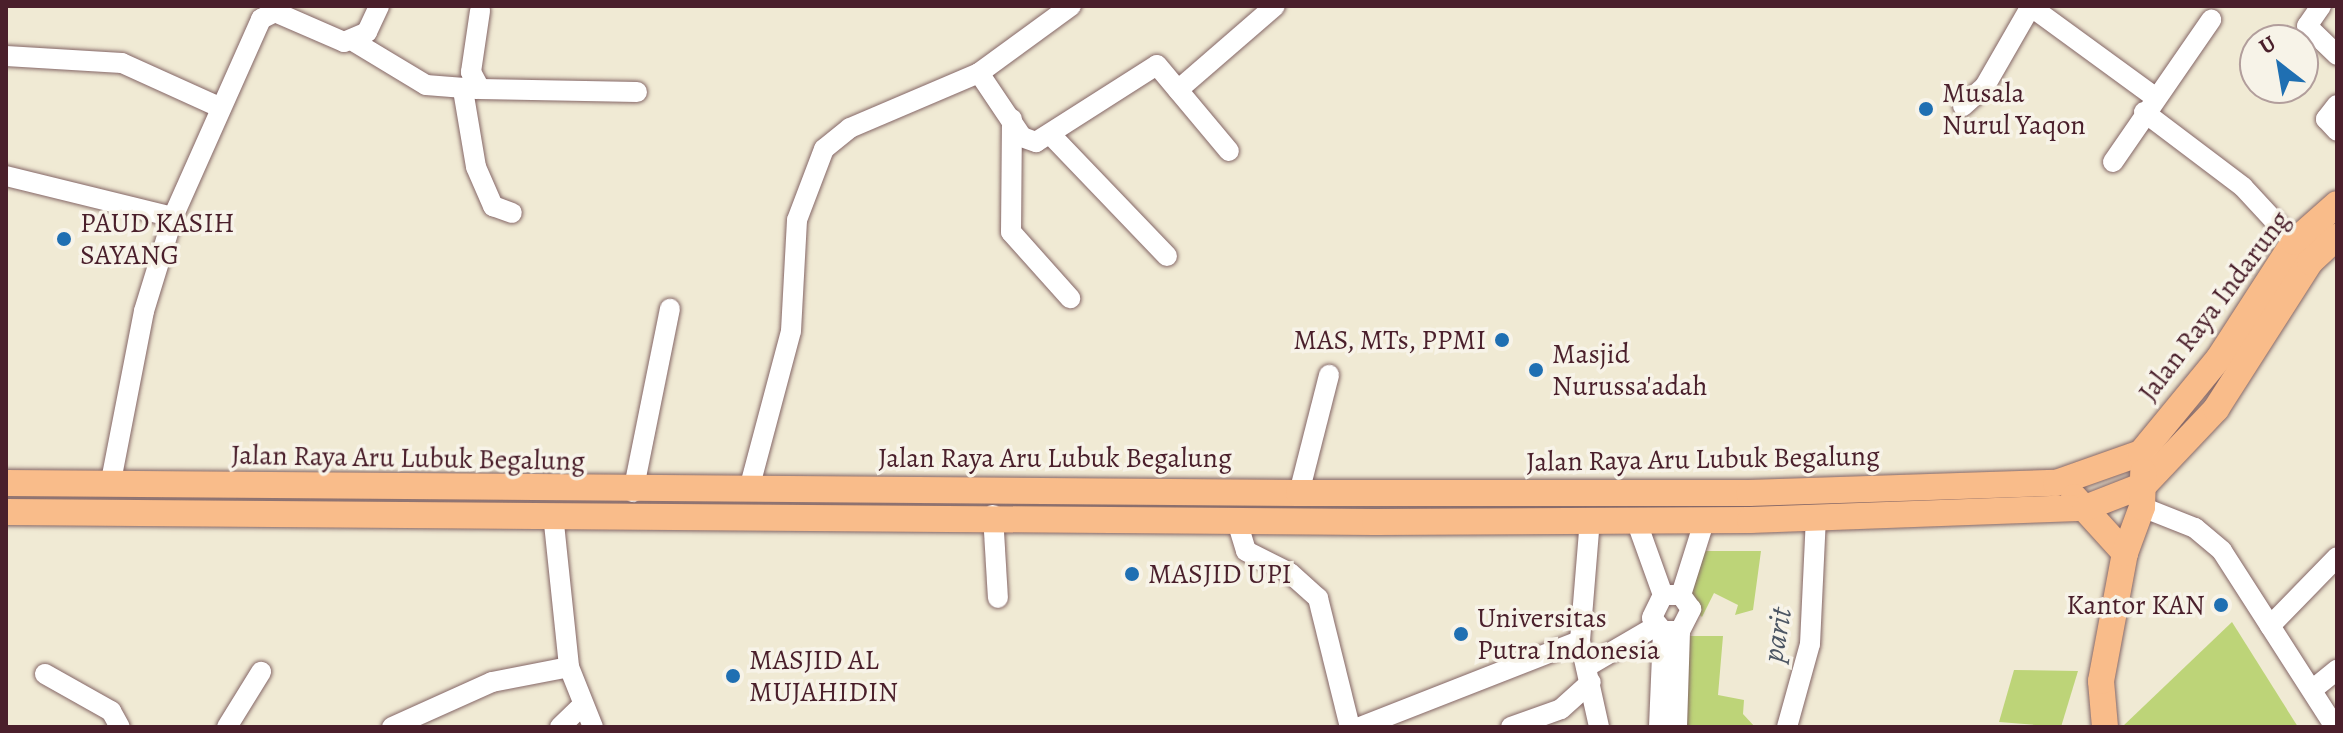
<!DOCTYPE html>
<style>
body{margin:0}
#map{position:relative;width:2343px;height:733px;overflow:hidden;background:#f0ead4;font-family:Alegreya,serif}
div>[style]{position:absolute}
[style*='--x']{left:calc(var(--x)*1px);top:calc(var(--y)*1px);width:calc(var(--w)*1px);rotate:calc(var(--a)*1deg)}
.green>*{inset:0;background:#bdd478}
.roads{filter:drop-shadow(0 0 2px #846666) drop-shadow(0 0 2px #846666)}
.minor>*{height:20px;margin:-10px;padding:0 10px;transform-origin:10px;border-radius:10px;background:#fff}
.major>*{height:26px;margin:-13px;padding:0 13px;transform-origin:13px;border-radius:13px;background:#f9bc8a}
.dots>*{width:22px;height:22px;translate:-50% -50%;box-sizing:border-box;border:4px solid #f7f3e8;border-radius:50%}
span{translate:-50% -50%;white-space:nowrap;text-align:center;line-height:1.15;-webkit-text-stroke:7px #f7f3e8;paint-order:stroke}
.poi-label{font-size:28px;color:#4a1f2b}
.left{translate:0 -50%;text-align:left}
.right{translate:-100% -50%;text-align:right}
.street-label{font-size:28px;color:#4a1f2b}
.water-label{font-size:30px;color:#4b5563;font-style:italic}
.frame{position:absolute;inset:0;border:8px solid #4a1f2b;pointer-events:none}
.north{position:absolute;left:2239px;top:24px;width:80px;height:80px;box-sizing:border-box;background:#f7f3e8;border:2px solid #b29e9c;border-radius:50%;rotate:329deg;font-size:22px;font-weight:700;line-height:32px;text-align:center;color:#4a1f2b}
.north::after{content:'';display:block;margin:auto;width:28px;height:36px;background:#1f6fb2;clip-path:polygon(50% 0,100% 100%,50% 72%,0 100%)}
</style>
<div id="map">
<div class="green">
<i style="clip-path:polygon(1706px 551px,1761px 551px,1753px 610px,1735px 615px,1738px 605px,1714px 593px,1702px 617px,1695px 610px,1689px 575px)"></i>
<i style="clip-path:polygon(2232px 622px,2298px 727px,2122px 727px)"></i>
<i style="clip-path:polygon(1687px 636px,1723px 636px,1718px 695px,1744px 700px,1743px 714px,1755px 727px,1684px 727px)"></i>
<i style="clip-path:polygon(2014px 670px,2078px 671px,2061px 727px,1999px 722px)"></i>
</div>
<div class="roads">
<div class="minor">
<i style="--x:2030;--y:6;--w:155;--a:36.1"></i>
<i style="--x:2321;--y:6;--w:24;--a:125"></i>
<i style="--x:2307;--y:26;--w:42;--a:44"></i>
<i style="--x:480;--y:11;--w:62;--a:98.4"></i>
<i style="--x:471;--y:72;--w:19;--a:62"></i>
<i style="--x:480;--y:89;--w:157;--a:1.1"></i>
<i style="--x:353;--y:41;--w:85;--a:31.1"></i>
<i style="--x:426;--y:85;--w:51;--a:4.5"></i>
<i style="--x:6;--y:56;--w:116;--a:3.5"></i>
<i style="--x:122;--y:63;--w:107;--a:24.4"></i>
<i style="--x:979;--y:73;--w:77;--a:56.1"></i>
<i style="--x:1022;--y:137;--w:15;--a:20"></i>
<i style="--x:1036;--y:142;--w:143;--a:-32.5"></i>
<i style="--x:1157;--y:65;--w:112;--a:50.1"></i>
<i style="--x:463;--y:90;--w:78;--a:80.4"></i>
<i style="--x:476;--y:167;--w:43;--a:66.4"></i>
<i style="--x:493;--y:206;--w:20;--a:20"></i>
<i style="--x:1178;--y:90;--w:128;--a:-40.9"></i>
<i style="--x:2337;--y:105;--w:18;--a:128"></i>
<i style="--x:2326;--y:119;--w:16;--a:47"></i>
<i style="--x:1963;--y:106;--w:30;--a:-42"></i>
<i style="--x:1985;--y:86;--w:92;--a:-60.1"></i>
<i style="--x:2144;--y:112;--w:124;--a:37.1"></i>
<i style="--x:2243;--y:187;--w:75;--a:47.2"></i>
<i style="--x:1012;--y:119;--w:113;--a:90.5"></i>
<i style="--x:1011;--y:232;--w:89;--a:48.2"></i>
<i style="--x:1050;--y:134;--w:169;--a:46.2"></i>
<i style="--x:2113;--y:162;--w:173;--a:-55.4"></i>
<i style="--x:6;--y:176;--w:172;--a:13.8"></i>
<i style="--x:110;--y:486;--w:178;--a:-79"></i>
<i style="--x:144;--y:311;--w:98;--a:-72.9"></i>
<i style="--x:173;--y:217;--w:217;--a:-66"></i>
<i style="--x:261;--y:19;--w:16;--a:-27"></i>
<i style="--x:275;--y:12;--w:75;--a:23.5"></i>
<i style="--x:344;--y:42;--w:25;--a:-23"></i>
<i style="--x:367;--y:32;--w:29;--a:-65"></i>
<i style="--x:749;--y:489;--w:163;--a:-75.1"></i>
<i style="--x:791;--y:331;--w:111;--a:-86.9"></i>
<i style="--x:797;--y:220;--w:76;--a:-69.2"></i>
<i style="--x:824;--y:149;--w:33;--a:-39"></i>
<i style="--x:850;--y:128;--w:140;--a:-23.1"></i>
<i style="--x:979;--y:73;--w:114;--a:-36.1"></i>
<i style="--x:633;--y:492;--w:187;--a:-78.6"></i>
<i style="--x:1299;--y:493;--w:122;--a:-75.7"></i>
<i style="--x:2142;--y:507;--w:57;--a:21.6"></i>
<i style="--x:2195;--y:528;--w:35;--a:40"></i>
<i style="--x:2222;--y:551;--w:209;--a:57.3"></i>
<i style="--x:553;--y:514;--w:154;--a:84"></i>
<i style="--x:569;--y:667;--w:65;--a:68.2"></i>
<i style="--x:993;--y:515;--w:83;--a:86.6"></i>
<i style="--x:1236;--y:518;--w:34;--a:73"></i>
<i style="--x:1246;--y:551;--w:49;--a:26.6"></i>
<i style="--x:1290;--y:573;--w:38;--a:42"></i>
<i style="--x:1318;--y:598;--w:133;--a:76.1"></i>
<i style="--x:1590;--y:519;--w:122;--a:94.7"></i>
<i style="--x:1580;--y:641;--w:88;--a:77.5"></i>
<i style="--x:1636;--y:520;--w:80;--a:70.2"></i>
<i style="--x:1681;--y:595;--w:80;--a:-72.5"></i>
<i style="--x:2270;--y:626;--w:96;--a:-45.8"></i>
<i style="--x:1586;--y:667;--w:81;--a:-30.4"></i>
<i style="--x:45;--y:674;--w:76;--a:29.3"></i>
<i style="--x:111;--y:711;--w:18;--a:61"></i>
<i style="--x:2312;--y:690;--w:32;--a:-39"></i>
<i style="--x:227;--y:727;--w:65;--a:-58.3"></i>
<i style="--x:392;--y:727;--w:110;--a:-24.2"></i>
<i style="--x:492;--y:682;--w:78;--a:-11"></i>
<i style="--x:560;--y:727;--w:28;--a:-44"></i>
<i style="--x:1360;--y:727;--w:236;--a:-21.4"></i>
<i style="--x:1511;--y:727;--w:53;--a:-19.8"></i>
<i style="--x:1561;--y:709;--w:40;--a:-42"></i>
<i style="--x:1659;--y:727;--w:96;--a:-87.6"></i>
<i style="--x:1677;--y:727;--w:96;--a:-88.2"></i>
<i style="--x:1680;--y:631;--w:25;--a:-63"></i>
<i style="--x:1691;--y:609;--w:17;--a:-126"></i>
<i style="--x:1681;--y:595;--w:18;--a:180"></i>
<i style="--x:1663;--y:595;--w:25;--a:116"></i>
<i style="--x:1652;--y:618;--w:17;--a:50"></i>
<i style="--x:1663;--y:631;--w:17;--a:0"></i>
<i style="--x:1787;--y:727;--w:86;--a:-74.5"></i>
<i style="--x:1810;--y:644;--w:126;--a:-87.3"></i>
</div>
<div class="major">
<i style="--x:6;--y:483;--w:1293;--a:0.44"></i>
<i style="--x:1299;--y:493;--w:450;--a:0"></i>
<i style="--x:1749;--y:493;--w:307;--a:-1.9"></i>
<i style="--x:2056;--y:483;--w:90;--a:-19.4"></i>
<i style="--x:2141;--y:453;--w:123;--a:-50.6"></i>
<i style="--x:2219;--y:358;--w:138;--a:-57.1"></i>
<i style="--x:2294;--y:242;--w:57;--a:-41.5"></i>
<i style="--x:2074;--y:497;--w:76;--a:47.7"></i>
<i style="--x:6;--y:512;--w:1369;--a:0.42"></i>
<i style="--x:1375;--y:522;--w:375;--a:-0.3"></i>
<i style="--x:1750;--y:520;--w:335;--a:-2.1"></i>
<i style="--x:2085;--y:508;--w:63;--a:-21.3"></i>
<i style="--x:2144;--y:485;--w:105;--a:-46.5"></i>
<i style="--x:2216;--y:409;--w:174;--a:-57.4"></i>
<i style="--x:2310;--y:262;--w:37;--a:-43"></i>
<i style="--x:2105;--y:727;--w:46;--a:-95"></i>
<i style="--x:2101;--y:681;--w:130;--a:-79.4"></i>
<i style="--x:2125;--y:553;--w:49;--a:-69.7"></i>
<i style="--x:2142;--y:507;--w:35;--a:-88"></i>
</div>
</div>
<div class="dots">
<i style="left:1926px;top:109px;background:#1f6fb2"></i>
<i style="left:64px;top:239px;background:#1f6fb2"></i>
<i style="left:1502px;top:340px;background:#1f6fb2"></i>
<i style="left:1536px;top:370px;background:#1f6fb2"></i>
<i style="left:1132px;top:574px;background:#1f6fb2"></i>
<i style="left:2221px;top:605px;background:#1f6fb2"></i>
<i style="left:1461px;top:634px;background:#1f6fb2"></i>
<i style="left:733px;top:676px;background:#1f6fb2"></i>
</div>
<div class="poi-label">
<span class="left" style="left:1942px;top:109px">Musala<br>Nurul Yaqon</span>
<span class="left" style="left:80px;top:239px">PAUD KASIH<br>SAYANG</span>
<span class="right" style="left:1486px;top:340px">MAS, MTs, PPMI</span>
<span class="left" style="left:1552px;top:370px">Masjid<br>Nurussa'adah</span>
<span class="left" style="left:1148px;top:574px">MASJID UPI</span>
<span class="right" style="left:2205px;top:605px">Kantor KAN</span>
<span class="left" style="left:1477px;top:634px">Universitas<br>Putra Indonesia</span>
<span class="left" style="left:749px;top:676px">MASJID AL<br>MUJAHIDIN</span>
</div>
<div class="street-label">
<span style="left:2214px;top:306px;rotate:-53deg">Jalan Raya Indarung</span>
<span style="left:408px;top:458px;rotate:1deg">Jalan Raya Aru Lubuk Begalung</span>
<span style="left:1055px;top:458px">Jalan Raya Aru Lubuk Begalung</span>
<span style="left:1703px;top:459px;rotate:-1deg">Jalan Raya Aru Lubuk Begalung</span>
</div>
<div class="water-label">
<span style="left:1777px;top:635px;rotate:-80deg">parit</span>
</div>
<div class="frame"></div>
<div class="north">U</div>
</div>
